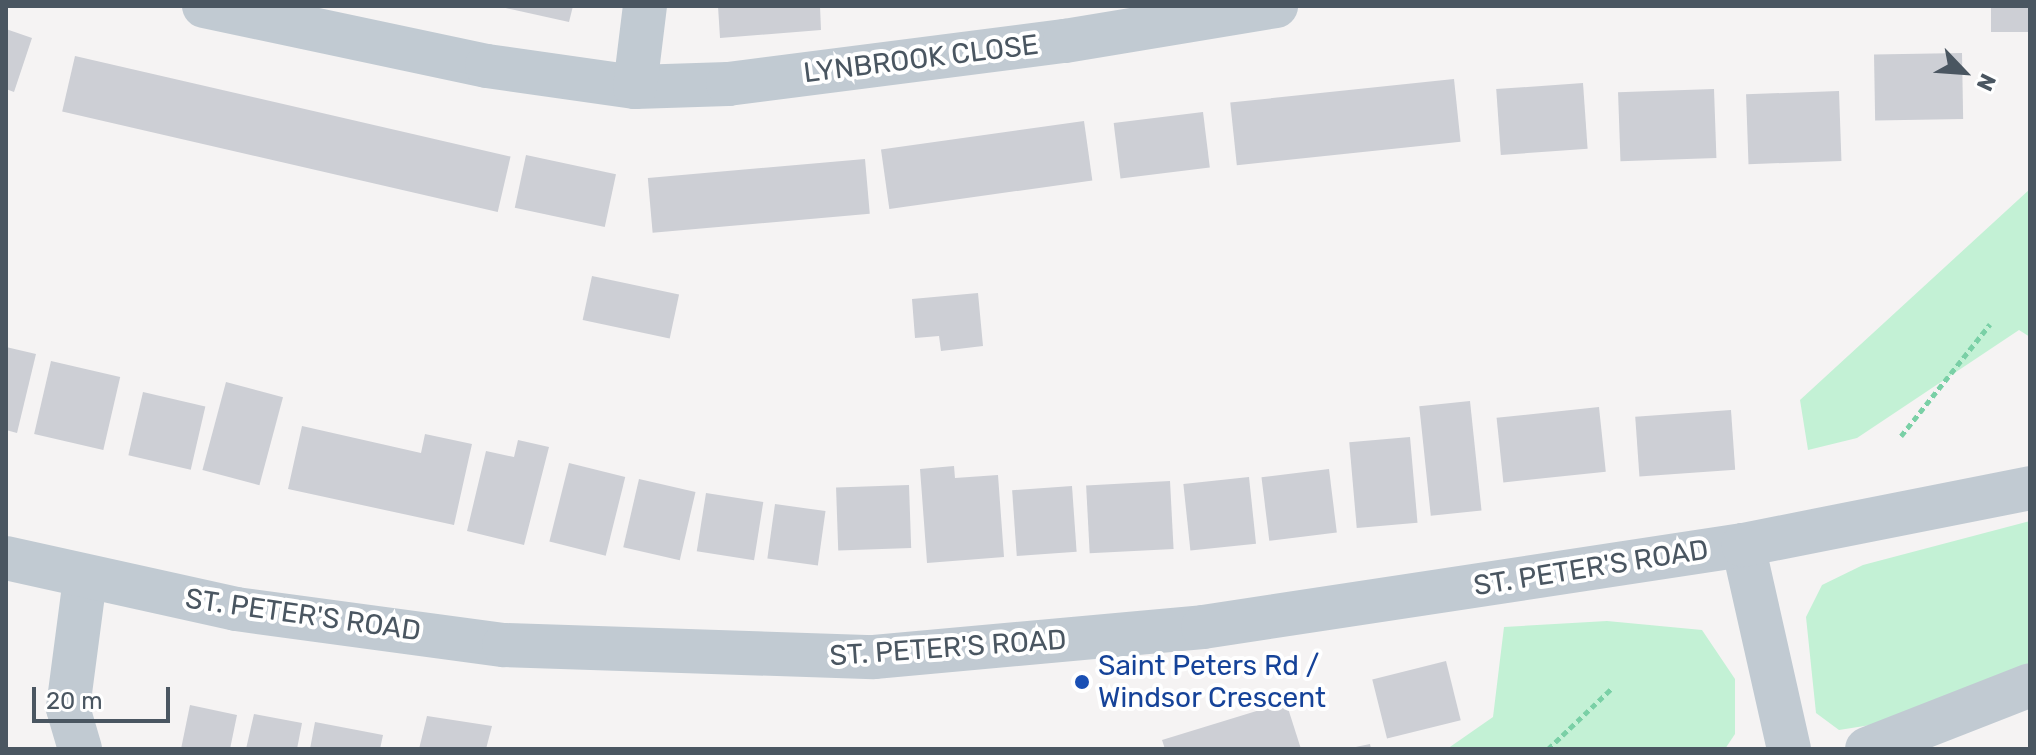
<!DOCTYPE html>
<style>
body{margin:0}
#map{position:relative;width:2036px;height:755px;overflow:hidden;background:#f5f3f3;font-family:Rubik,sans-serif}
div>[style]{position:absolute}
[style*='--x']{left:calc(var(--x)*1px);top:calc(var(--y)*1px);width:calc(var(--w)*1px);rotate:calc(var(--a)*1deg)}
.green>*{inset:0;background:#c3f1d5}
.building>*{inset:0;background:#cdcfd5;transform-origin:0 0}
.path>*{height:5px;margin-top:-2.5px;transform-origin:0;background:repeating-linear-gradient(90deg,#7ad0a6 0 6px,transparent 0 10px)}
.minor>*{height:44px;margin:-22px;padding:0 22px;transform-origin:22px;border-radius:22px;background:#c1cad2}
.tertiary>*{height:44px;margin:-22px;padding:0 22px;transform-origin:22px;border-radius:22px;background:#c1cad2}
.dots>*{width:22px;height:22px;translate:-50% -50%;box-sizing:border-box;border:4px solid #fff;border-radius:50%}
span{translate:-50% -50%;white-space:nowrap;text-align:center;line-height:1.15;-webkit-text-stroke:8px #fff;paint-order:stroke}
.street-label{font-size:28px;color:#4a5661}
.transit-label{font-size:28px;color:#164399}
.left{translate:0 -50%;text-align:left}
.frame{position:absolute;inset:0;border:8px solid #4a5661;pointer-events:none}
.north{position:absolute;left:1924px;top:32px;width:80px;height:80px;-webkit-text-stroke:6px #fff;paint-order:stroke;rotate:115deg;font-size:22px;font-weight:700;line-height:32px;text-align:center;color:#4a5661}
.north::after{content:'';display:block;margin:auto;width:28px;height:36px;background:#4a5661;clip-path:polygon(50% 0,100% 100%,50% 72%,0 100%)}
.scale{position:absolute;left:32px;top:687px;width:138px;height:36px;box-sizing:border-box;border:4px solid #4a5661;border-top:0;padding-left:10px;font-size:24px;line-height:28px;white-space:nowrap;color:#4a5661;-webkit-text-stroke:6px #fff;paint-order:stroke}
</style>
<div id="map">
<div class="green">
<i style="clip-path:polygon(2030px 189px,2030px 337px,2019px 330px,1857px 438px,1808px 450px,1800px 400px)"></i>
<i style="clip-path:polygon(2030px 521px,2030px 664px,1877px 724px,1839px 730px,1816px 713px,1806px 617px,1822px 585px,1863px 565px)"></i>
<i style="clip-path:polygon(1607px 621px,1702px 630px,1735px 679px,1735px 734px,1725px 749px,1447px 749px,1493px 717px,1504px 627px)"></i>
</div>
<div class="building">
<i style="clip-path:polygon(497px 6px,573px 6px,569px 22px)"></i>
<i style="clip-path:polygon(718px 6px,820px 6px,821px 30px,720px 38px)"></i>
<i style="left:1991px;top:6px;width:39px;height:26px"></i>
<i style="clip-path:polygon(6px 29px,32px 38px,14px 92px,6px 89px)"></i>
<i style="left:1962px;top:53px;width:66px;height:88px;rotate:89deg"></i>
<i style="left:75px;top:56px;width:447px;height:57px;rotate:13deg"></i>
<i style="left:1454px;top:79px;width:63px;height:225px;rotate:84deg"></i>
<i style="left:1583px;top:83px;width:66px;height:87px;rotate:86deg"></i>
<i style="left:1714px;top:89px;width:69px;height:96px;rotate:88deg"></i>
<i style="left:1839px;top:91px;width:70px;height:93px;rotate:88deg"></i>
<i style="left:1203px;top:112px;width:56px;height:90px;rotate:83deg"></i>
<i style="left:1084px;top:121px;width:60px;height:205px;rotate:82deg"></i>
<i style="left:526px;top:155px;width:92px;height:54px;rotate:12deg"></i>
<i style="left:865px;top:159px;width:55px;height:218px;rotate:85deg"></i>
<i style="left:592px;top:276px;width:89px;height:45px;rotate:12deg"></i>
<i style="clip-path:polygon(978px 293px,983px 346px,941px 351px,939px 336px,915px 338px,912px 299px)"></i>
<i style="clip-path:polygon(6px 347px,36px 354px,17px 433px,6px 430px)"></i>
<i style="left:51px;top:361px;width:71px;height:75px;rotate:13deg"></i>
<i style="left:226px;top:382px;width:59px;height:91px;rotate:15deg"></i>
<i style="left:143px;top:392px;width:64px;height:65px;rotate:13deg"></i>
<i style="left:1470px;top:401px;width:110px;height:51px;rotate:84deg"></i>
<i style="left:1599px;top:407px;width:65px;height:103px;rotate:84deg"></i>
<i style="left:1731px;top:410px;width:60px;height:96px;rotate:86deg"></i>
<i style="clip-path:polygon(302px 426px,421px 453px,425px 434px,472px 444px,454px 525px,288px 489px)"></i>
<i style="left:1410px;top:437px;width:86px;height:61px;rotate:85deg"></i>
<i style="clip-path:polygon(518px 440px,549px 447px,524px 545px,467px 531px,486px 451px,514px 457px)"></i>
<i style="left:569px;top:463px;width:58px;height:81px;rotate:14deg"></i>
<i style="clip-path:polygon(954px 466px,955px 478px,998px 475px,1004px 557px,927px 563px,920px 469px)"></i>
<i style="left:1329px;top:469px;width:64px;height:68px;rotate:83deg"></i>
<i style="left:1249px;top:477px;width:67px;height:66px;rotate:84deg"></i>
<i style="left:639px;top:479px;width:58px;height:70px;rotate:13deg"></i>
<i style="left:1170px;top:481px;width:68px;height:84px;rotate:87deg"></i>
<i style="left:909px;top:485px;width:63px;height:73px;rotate:88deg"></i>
<i style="left:1072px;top:486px;width:66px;height:60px;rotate:86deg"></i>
<i style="left:706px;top:493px;width:58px;height:59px;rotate:9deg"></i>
<i style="left:775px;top:504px;width:51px;height:55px;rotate:8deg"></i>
<i style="left:1446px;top:661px;width:61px;height:76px;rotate:76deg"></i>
<i style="clip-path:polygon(1286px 702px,1301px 749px,1165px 749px,1162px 740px)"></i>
<i style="clip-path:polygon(190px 705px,237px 715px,230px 749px,181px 749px)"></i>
<i style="clip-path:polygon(254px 714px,302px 723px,297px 749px,246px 749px)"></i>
<i style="clip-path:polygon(427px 716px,492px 726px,486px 749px,419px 749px)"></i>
<i style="clip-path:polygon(315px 722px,383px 735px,380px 749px,310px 749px)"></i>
<i style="clip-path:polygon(1370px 744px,1371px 749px,1351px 749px,1351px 748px)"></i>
</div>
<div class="path">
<i style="--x:1901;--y:436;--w:143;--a:-51.5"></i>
<i style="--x:1548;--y:749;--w:87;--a:-43.6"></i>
</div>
<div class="minor">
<i style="--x:204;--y:6;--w:289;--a:12"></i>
<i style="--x:487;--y:66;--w:149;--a:8.1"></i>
<i style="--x:635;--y:87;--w:93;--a:-1.8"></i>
<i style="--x:728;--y:84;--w:340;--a:-7.3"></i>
<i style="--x:1065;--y:41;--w:214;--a:-9.4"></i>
<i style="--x:635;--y:87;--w:82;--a:-83"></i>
<i style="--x:1743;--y:545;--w:209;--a:77.3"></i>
<i style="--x:80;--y:749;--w:43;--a:-106.3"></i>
<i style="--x:68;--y:708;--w:131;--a:-82.5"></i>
<i style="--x:1867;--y:749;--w:175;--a:-21.4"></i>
</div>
<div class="tertiary">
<i style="--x:6;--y:558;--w:236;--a:12.5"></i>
<i style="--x:236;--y:609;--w:270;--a:7.7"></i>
<i style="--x:504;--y:645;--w:370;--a:1.9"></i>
<i style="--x:874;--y:657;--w:330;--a:-5.2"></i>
<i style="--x:1203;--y:627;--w:546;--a:-8.63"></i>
<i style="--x:1743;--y:545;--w:293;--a:-11.2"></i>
</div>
<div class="dots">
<i style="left:1082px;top:682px;background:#1a4fb4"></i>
</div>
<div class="street-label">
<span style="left:921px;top:59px;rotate:-7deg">LYNBROOK CLOSE</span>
<span style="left:1591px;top:568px;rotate:-9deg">ST. PETER'S ROAD</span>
<span style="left:303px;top:615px;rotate:8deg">ST. PETER'S ROAD</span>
<span style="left:948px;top:648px;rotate:-4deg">ST. PETER'S ROAD</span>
</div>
<div class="transit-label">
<span class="left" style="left:1098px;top:682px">Saint Peters Rd /<br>Windsor Crescent</span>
</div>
<div class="frame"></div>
<div class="north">N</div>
<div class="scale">20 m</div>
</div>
